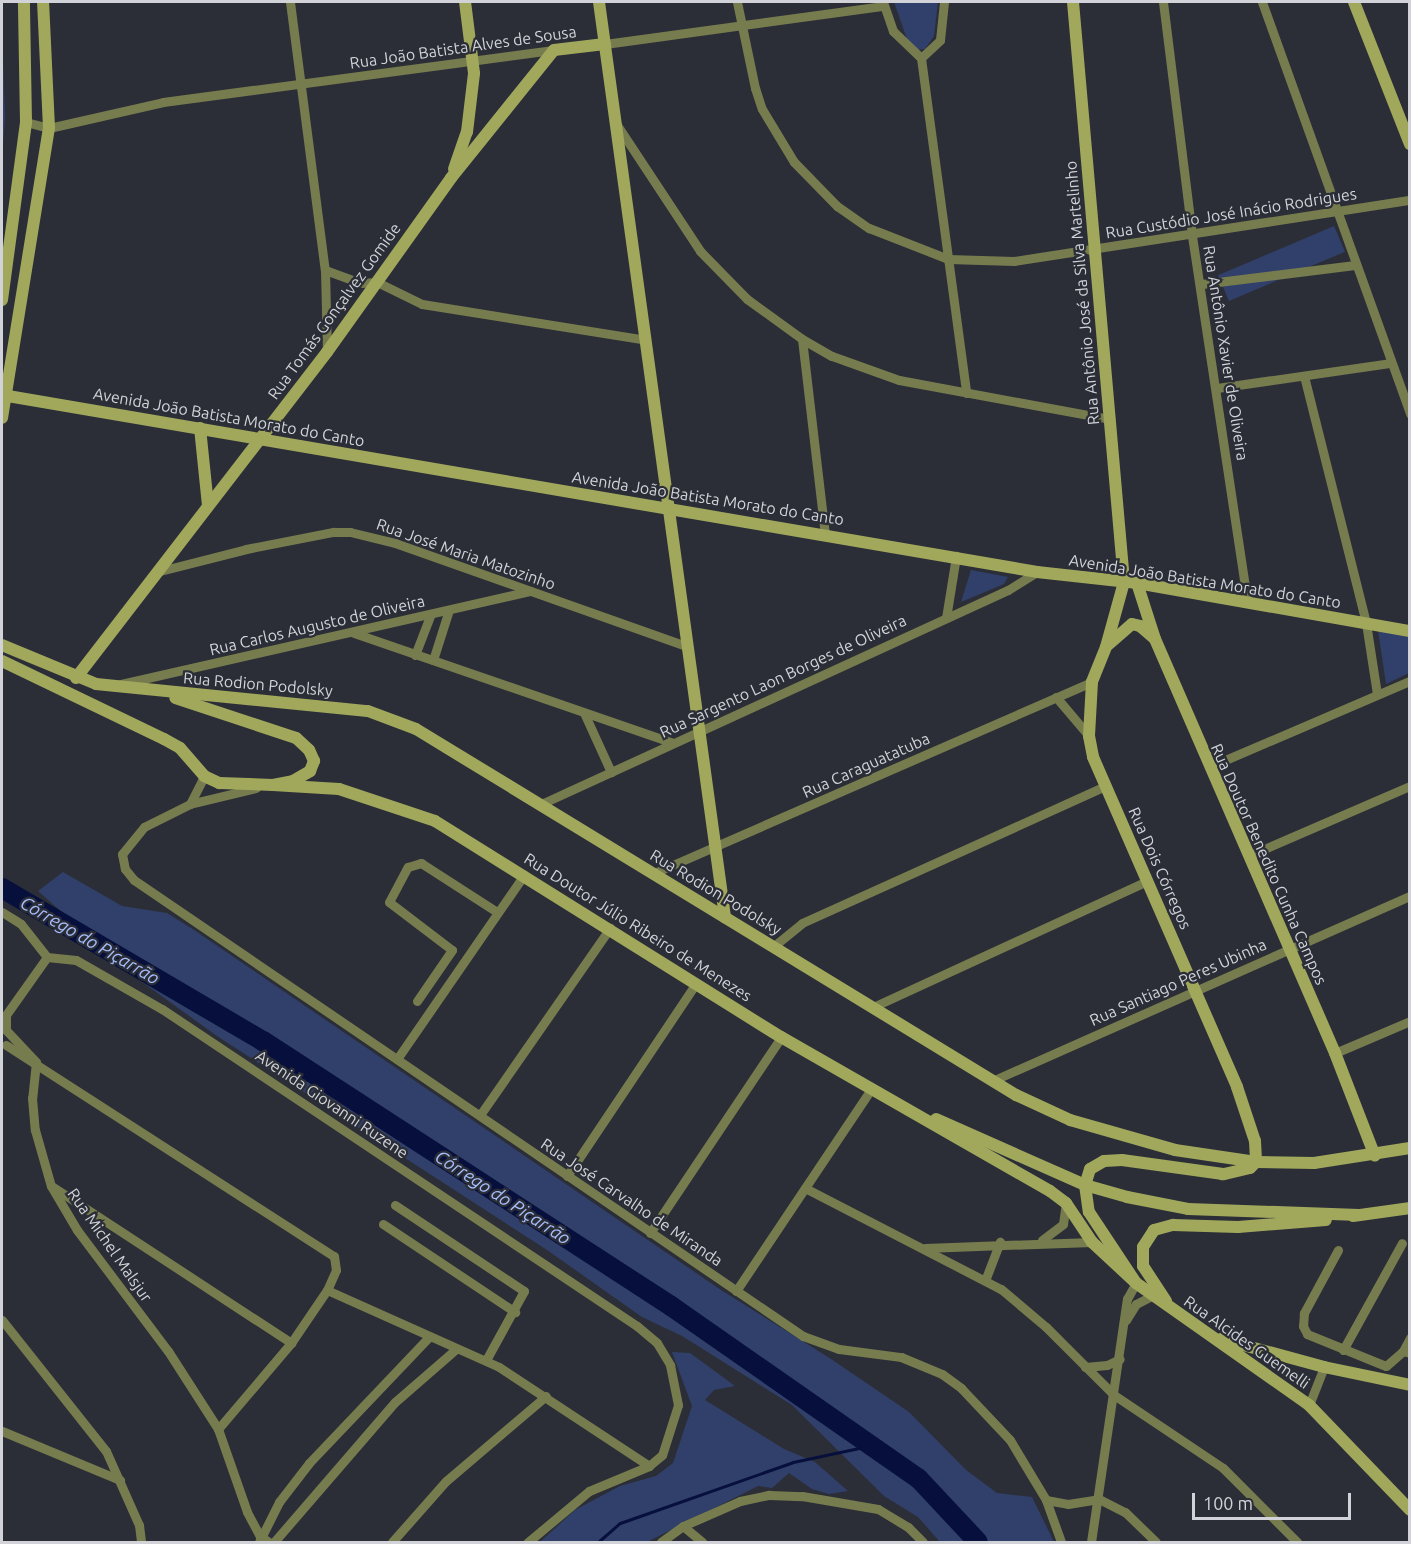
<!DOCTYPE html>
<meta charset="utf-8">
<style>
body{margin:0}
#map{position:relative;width:1411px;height:1544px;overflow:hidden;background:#2b2e37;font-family:Ubuntu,sans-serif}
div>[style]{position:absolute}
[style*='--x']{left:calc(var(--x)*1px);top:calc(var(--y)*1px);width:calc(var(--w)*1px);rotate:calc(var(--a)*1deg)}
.green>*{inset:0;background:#31406a;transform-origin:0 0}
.stream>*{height:3px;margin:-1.5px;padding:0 1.5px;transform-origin:1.5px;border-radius:1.5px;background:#07103d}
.river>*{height:20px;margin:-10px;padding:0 10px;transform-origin:10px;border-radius:10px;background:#07103d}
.street>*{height:9px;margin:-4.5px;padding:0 4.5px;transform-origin:4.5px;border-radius:4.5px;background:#777c4e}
.secondary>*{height:12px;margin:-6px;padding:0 6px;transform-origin:6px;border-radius:6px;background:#a1a85c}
span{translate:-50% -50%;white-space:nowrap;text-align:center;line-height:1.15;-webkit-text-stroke:4.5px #2b2e37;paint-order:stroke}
.street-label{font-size:16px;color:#d1d3d9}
.water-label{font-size:18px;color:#a7bffe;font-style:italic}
.frame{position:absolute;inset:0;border:3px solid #d1d3d9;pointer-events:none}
.scale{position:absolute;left:1192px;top:1493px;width:159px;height:27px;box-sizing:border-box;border:3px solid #d1d3d9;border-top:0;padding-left:8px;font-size:18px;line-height:21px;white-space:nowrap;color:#d1d3d9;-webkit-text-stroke:4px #2b2e37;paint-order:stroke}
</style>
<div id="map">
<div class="green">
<i style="clip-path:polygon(894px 2px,938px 2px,934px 36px,925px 49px,917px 50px,907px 39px)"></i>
<i style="clip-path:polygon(2px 28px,5px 117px,2px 161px)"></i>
<i style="left:1334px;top:226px;width:28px;height:126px;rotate:67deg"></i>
<i style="clip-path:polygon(971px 570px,1008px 577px,1004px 584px,961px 602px)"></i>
<i style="clip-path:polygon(1378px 630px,1409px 635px,1409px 673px,1386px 684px)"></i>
<i style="clip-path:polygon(63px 872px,122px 906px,167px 913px,194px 930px,721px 1290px,831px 1359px,909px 1412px,966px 1470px,997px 1493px,1032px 1497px,1054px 1542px,940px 1542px,918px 1517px,884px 1496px,792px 1405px,682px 1336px,642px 1317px,547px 1250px,217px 1036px,138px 979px,38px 891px)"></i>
<i style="clip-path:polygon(672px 1352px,690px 1353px,735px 1386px,714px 1390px,705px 1400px,784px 1449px,815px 1462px,848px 1491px,829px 1494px,812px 1489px,789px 1473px,772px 1488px,758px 1486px,647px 1542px,540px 1542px,575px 1510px,620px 1486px,656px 1476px,673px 1463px,692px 1406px)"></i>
</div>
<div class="stream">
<i style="--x:598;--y:1542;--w:29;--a:-41"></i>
<i style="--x:620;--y:1523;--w:183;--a:-19.4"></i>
<i style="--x:793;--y:1462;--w:77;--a:-12"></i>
</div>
<div class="river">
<i style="--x:2;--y:888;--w:303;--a:30.4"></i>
<i style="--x:263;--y:1041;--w:487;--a:33"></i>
<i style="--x:671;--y:1306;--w:302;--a:34.9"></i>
<i style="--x:919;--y:1479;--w:86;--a:46.9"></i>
</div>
<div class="street">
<i style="--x:290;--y:2;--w:270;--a:82.6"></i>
<i style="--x:325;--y:270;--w:82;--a:88.6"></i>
<i style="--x:737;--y:2;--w:88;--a:78.2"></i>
<i style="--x:755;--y:88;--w:22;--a:72"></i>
<i style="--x:762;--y:109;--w:62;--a:58.9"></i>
<i style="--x:794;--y:162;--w:62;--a:45.7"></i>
<i style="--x:837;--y:206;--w:39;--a:35"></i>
<i style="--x:869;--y:228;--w:85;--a:21.4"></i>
<i style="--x:948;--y:259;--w:66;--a:1.7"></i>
<i style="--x:1014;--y:261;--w:401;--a:-8.8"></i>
<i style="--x:883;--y:2;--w:31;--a:71"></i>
<i style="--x:893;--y:31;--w:39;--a:44"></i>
<i style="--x:921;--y:58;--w:26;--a:-43"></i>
<i style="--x:940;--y:40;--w:38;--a:-84"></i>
<i style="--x:1163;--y:2;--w:236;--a:82.9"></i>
<i style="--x:1192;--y:236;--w:369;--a:81.4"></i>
<i style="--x:1262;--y:2;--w:438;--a:70.2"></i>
<i style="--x:605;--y:44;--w:281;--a:-7.8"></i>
<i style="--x:921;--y:58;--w:338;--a:82.3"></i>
<i style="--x:26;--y:122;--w:24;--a:15"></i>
<i style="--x:49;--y:128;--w:117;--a:-12.8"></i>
<i style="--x:163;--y:102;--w:394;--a:-7.6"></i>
<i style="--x:617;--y:125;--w:151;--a:56.6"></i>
<i style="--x:700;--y:251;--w:67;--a:45.6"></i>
<i style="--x:747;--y:299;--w:68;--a:36"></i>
<i style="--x:802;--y:339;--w:34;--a:30"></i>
<i style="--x:832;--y:356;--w:71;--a:19.7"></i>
<i style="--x:899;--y:380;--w:215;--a:10.5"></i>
<i style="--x:325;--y:270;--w:38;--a:20"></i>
<i style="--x:361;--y:283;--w:16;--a:-4"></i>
<i style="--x:377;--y:282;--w:50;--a:26.1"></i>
<i style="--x:422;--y:304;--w:227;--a:9.1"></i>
<i style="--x:1202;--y:284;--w:154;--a:-7.1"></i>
<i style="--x:802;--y:339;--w:196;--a:83.3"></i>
<i style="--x:1304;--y:376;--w:255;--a:75.9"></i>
<i style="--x:1366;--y:623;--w:72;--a:81.2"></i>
<i style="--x:1217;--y:388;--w:176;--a:-8.2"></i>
<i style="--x:160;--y:571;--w:89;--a:-14.3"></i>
<i style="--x:246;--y:549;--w:89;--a:-11.1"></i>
<i style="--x:333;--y:532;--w:17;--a:0"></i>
<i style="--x:350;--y:532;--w:46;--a:13.7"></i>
<i style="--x:395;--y:543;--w:311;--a:19.5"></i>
<i style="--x:946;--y:618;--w:63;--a:-80.8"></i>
<i style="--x:354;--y:633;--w:337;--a:19"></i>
<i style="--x:415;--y:655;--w:42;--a:-69"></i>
<i style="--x:433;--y:660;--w:52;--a:-72.3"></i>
<i style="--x:121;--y:684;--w:420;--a:-12.8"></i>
<i style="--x:1056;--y:697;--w:51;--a:49.8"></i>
<i style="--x:585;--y:715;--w:63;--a:65.5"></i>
<i style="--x:1209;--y:767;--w:219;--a:-23.2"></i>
<i style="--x:256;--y:788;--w:68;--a:166.4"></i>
<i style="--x:190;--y:804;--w:51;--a:153.4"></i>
<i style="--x:144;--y:827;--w:35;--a:129"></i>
<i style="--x:122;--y:854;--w:15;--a:79"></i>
<i style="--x:125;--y:869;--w:14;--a:51"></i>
<i style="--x:134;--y:880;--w:810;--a:34.28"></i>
<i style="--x:803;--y:1336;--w:38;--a:20"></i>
<i style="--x:839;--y:1349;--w:63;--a:7.4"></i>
<i style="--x:901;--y:1357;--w:44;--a:22.5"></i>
<i style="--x:942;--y:1374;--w:24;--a:36"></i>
<i style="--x:961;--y:1388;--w:71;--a:46.7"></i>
<i style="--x:1010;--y:1440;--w:70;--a:59"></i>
<i style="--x:1046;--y:1500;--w:45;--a:70.3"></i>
<i style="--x:190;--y:804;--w:31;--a:-63"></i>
<i style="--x:539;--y:805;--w:516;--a:-24.63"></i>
<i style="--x:1008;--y:590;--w:34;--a:-32"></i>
<i style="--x:1248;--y:856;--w:176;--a:-23.4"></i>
<i style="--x:652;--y:874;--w:480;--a:-23.6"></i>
<i style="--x:2;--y:912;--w:22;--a:32"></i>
<i style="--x:21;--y:924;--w:42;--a:51.8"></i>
<i style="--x:774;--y:946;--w:36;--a:-39"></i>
<i style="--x:802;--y:923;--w:333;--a:-24.3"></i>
<i style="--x:47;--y:957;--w:29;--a:6"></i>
<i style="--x:76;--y:960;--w:99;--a:29.7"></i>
<i style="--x:162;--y:1009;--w:571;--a:33.72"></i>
<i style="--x:637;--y:1326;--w:26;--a:40"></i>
<i style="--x:657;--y:1343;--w:26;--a:59"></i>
<i style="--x:670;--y:1365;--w:41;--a:78.7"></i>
<i style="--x:678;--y:1405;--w:52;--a:107.7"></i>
<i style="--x:662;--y:1455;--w:17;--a:140"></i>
<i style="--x:649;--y:1466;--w:65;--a:157.4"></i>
<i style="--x:589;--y:1491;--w:80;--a:140.1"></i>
<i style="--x:47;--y:957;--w:71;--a:125.3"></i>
<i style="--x:6;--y:1015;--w:15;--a:90"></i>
<i style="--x:6;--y:1030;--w:44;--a:46.8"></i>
<i style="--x:36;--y:1062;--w:36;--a:96"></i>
<i style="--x:32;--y:1098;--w:32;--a:85"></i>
<i style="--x:35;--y:1130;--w:58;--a:74.1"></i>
<i style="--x:51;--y:1186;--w:51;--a:59.4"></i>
<i style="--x:77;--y:1230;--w:151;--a:53.1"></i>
<i style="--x:168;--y:1351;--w:93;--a:57.3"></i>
<i style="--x:218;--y:1429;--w:88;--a:70.7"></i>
<i style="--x:247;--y:1512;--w:27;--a:62"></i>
<i style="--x:260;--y:1536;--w:11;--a:34"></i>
<i style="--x:417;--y:1001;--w:62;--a:-55.5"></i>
<i style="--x:452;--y:950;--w:79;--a:-142.7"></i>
<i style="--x:389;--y:902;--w:40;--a:-62"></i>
<i style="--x:408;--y:867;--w:14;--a:-17"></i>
<i style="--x:421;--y:863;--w:90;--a:32.8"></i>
<i style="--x:873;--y:1007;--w:302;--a:-24.7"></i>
<i style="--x:6;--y:1045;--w:390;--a:32.8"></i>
<i style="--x:334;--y:1256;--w:14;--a:82"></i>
<i style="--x:336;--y:1270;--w:22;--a:114"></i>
<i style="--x:327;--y:1290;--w:64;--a:124.2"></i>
<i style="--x:291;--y:1343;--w:113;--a:130.3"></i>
<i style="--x:1335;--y:1053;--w:82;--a:-23.1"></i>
<i style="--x:397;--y:1059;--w:224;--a:-55.4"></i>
<i style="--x:992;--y:1081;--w:457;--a:-23.9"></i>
<i style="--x:480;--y:1115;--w:228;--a:-55.2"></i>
<i style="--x:567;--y:1176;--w:232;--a:-56.2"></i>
<i style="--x:53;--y:1187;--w:285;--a:33.2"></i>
<i style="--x:805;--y:1188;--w:220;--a:27.3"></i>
<i style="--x:1001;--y:1289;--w:59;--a:40.2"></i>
<i style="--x:1046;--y:1327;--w:96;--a:45"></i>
<i style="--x:1114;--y:1395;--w:131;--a:33.8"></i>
<i style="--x:1223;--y:1468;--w:105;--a:45"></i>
<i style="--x:395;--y:1205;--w:155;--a:33.7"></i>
<i style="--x:524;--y:1291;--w:79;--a:118.8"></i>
<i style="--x:383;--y:1224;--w:159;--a:33.7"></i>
<i style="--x:650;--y:1233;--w:236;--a:-56.2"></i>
<i style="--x:1042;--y:1240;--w:26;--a:-37"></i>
<i style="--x:1063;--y:1224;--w:21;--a:-82"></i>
<i style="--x:925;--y:1248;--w:167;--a:-2.1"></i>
<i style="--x:1338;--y:1250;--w:72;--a:118.4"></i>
<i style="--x:1304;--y:1313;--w:13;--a:94"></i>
<i style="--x:1303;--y:1326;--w:9;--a:63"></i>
<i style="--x:1307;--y:1334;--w:85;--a:22.1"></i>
<i style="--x:1386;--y:1366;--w:23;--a:-41"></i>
<i style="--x:1403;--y:1351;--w:7;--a:16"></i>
<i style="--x:986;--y:1278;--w:39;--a:-69"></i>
<i style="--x:327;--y:1290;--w:188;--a:24.1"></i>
<i style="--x:499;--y:1367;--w:180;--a:33.4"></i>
<i style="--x:736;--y:1291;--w:243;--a:-56.2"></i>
<i style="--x:2;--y:1320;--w:167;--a:51.6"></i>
<i style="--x:106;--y:1451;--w:81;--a:66"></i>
<i style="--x:139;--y:1525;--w:17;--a:83"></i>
<i style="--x:1126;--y:1320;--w:19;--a:-58"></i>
<i style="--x:1136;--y:1304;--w:18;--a:-27"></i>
<i style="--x:1343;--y:1350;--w:122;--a:-61.1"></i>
<i style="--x:1403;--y:1351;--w:15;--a:-62"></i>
<i style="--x:1085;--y:1367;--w:22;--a:-5"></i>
<i style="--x:1107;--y:1365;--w:14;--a:-25"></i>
<i style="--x:1309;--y:1405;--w:41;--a:-68.5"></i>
<i style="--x:2;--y:1431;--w:128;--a:22.6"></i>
<i style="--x:1046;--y:1500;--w:22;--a:10"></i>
<i style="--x:1068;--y:1504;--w:31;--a:-9"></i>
<i style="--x:1099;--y:1499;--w:29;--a:27"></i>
<i style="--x:1125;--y:1512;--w:43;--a:44.1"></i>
<i style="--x:683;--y:1526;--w:25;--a:40"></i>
<i style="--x:259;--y:1542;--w:45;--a:-63.4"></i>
<i style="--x:279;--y:1502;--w:49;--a:-52.4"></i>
<i style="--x:309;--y:1463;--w:173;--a:-46.4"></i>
<i style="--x:274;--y:1542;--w:185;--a:-49.2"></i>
<i style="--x:395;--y:1402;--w:81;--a:-41"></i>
<i style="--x:392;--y:1542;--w:81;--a:-48.5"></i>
<i style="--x:446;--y:1481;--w:131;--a:-40.4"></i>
<i style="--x:661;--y:1542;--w:27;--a:-36"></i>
<i style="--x:683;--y:1526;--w:62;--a:-23.7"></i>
<i style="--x:740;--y:1501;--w:30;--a:-12"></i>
<i style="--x:769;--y:1495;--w:33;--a:2"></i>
<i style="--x:802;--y:1496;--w:77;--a:9.7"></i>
<i style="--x:878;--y:1509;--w:35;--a:31"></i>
<i style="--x:908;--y:1527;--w:21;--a:45"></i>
<i style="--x:1091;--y:1542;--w:246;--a:-81.6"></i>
<i style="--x:1127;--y:1299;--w:18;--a:-61"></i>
</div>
<div class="secondary">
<i style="--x:599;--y:2;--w:924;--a:82.16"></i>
<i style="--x:1073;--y:2;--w:582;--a:84.97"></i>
<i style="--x:1124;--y:582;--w:67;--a:105.5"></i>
<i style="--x:1106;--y:647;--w:38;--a:112"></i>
<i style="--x:1092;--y:682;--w:54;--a:93.2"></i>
<i style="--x:1089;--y:736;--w:21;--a:79"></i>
<i style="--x:1093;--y:757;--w:360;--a:66.4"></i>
<i style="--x:1237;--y:1087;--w:57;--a:71.6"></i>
<i style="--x:1255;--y:1141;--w:21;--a:87"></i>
<i style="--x:1256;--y:1162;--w:8;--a:135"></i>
<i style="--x:1250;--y:1168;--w:28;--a:167"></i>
<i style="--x:1223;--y:1174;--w:102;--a:-172.1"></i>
<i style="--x:1122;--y:1160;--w:18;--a:177"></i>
<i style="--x:1104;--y:1161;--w:16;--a:150"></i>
<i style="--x:1090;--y:1169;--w:17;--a:107"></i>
<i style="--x:1085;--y:1185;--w:27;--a:82"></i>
<i style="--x:1089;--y:1212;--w:85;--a:56.5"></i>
<i style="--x:1354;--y:2;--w:153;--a:68.5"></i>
<i style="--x:454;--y:169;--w:39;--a:-71"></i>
<i style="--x:467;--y:132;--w:59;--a:-83.2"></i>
<i style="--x:474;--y:73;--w:72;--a:-97.2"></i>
<i style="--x:2;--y:300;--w:180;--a:-82.3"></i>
<i style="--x:26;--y:122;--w:120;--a:-91"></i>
<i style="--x:2;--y:395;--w:1050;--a:9.7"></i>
<i style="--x:1037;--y:572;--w:101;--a:6.3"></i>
<i style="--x:1137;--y:583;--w:277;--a:10"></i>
<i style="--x:2;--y:418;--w:294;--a:-80.8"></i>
<i style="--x:49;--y:128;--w:126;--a:-92.7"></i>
<i style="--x:200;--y:428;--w:78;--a:84.1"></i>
<i style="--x:1137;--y:583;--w:59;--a:72.2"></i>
<i style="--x:1155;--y:639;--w:451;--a:66.5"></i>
<i style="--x:1335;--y:1053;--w:110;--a:68.8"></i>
<i style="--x:1109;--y:644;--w:30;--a:-41"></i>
<i style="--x:1132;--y:624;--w:8;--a:14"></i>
<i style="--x:1140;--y:626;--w:18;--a:41"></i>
<i style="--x:2;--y:645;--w:102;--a:22.5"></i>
<i style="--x:96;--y:684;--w:273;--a:5.7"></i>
<i style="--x:368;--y:711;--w:51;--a:20.6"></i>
<i style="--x:416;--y:729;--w:703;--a:31.38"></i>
<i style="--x:1016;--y:1095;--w:60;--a:24.8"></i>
<i style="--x:1070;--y:1120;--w:109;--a:15.9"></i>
<i style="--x:1175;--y:1150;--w:82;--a:8.4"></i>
<i style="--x:1256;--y:1162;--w:58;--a:1"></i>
<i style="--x:1314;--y:1163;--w:97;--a:-8.9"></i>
<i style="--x:2;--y:661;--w:180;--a:25.7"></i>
<i style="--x:164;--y:739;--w:18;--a:29"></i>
<i style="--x:180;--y:748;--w:37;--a:49"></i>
<i style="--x:204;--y:776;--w:17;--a:25"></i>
<i style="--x:219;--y:783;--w:54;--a:2.1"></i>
<i style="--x:273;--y:785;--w:20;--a:-11"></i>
<i style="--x:293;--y:781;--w:20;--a:-30"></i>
<i style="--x:310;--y:771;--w:11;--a:-68"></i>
<i style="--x:314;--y:761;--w:12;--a:-114"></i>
<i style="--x:309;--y:750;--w:18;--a:-137"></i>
<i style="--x:296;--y:738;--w:127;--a:-161.7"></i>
<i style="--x:76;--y:678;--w:411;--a:-52.4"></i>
<i style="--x:327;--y:352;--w:214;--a:-54.5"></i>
<i style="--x:451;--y:178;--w:164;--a:-51.2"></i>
<i style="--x:554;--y:50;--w:51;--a:-6.7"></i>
<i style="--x:273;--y:785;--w:66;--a:3.5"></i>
<i style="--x:339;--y:789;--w:101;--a:18.4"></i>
<i style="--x:435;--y:821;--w:408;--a:32"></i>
<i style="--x:781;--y:1037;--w:310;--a:29.8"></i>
<i style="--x:1050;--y:1191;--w:20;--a:37"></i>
<i style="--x:1066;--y:1203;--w:47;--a:56.3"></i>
<i style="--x:1092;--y:1242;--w:60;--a:43"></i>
<i style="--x:1136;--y:1283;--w:212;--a:35.2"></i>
<i style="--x:1309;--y:1405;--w:146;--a:46.1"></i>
<i style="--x:936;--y:1119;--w:163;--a:23.9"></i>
<i style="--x:1085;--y:1185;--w:44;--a:15.9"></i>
<i style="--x:1127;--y:1197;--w:62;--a:11.1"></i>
<i style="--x:1188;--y:1209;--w:171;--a:2"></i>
<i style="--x:1353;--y:1216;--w:58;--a:-8"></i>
<i style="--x:1166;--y:1301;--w:42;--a:-123.3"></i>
<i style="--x:1143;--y:1266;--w:19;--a:-90"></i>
<i style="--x:1143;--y:1247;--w:20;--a:-57"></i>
<i style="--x:1154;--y:1230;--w:20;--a:-15"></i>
<i style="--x:1173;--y:1225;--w:65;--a:1.8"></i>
<i style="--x:1238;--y:1227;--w:88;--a:-4.5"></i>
<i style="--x:1221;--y:1339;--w:107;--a:15.2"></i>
<i style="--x:1324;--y:1367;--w:88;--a:11.8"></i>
</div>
<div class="street-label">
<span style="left:463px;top:47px;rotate:-8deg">Rua João Batista Alves de Sousa</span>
<span style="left:1231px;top:213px;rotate:-9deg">Rua Custódio José Inácio Rodrigues</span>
<span style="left:1082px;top:293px;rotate:-95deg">Rua Antônio José da Silva Martelinho</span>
<span style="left:334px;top:311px;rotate:-54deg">Rua Tomás Gonçalvez Gomide</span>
<span style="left:1226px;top:353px;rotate:81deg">Rua Antônio Xavier de Oliveira</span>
<span style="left:229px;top:417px;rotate:10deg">Avenida João Batista Morato do Canto</span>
<span style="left:708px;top:498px;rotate:9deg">Avenida João Batista Morato do Canto</span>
<span style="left:466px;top:554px;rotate:19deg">Rua José Maria Matozinho</span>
<span style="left:1205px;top:581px;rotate:9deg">Avenida João Batista Morato do Canto</span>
<span style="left:317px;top:625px;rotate:-13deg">Rua Carlos Augusto de Oliveira</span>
<span style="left:783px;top:676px;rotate:-25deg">Rua Sargento Laon Borges de Oliveira</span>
<span style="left:258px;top:684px;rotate:5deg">Rua Rodion Podolsky</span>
<span style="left:866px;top:765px;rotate:-24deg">Rua Caraguatatuba</span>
<span style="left:1269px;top:864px;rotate:66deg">Rua Doutor Benedito Cunha Campos</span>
<span style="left:1160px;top:868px;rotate:66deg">Rua Dois Córregos</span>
<span style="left:716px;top:892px;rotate:31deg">Rua Rodion Podolsky</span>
<span style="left:638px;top:927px;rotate:32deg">Rua Doutor Júlio Ribeiro de Menezes</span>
<span style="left:1178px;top:982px;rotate:-24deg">Rua Santiago Peres Ubinha</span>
<span style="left:332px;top:1104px;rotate:34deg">Avenida Giovanni Ruzene</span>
<span style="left:632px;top:1202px;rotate:34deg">Rua José Carvalho de Miranda</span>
<span style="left:110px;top:1245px;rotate:55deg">Rua Michel Malsjur</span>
<span style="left:1247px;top:1342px;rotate:35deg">Rua Alcides Guemelli</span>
</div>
<div class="water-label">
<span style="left:90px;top:940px;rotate:30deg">Córrego do Piçarrão</span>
<span style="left:503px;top:1197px;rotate:33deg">Córrego do Piçarrão</span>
</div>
<div class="frame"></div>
<div class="scale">100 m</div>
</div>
